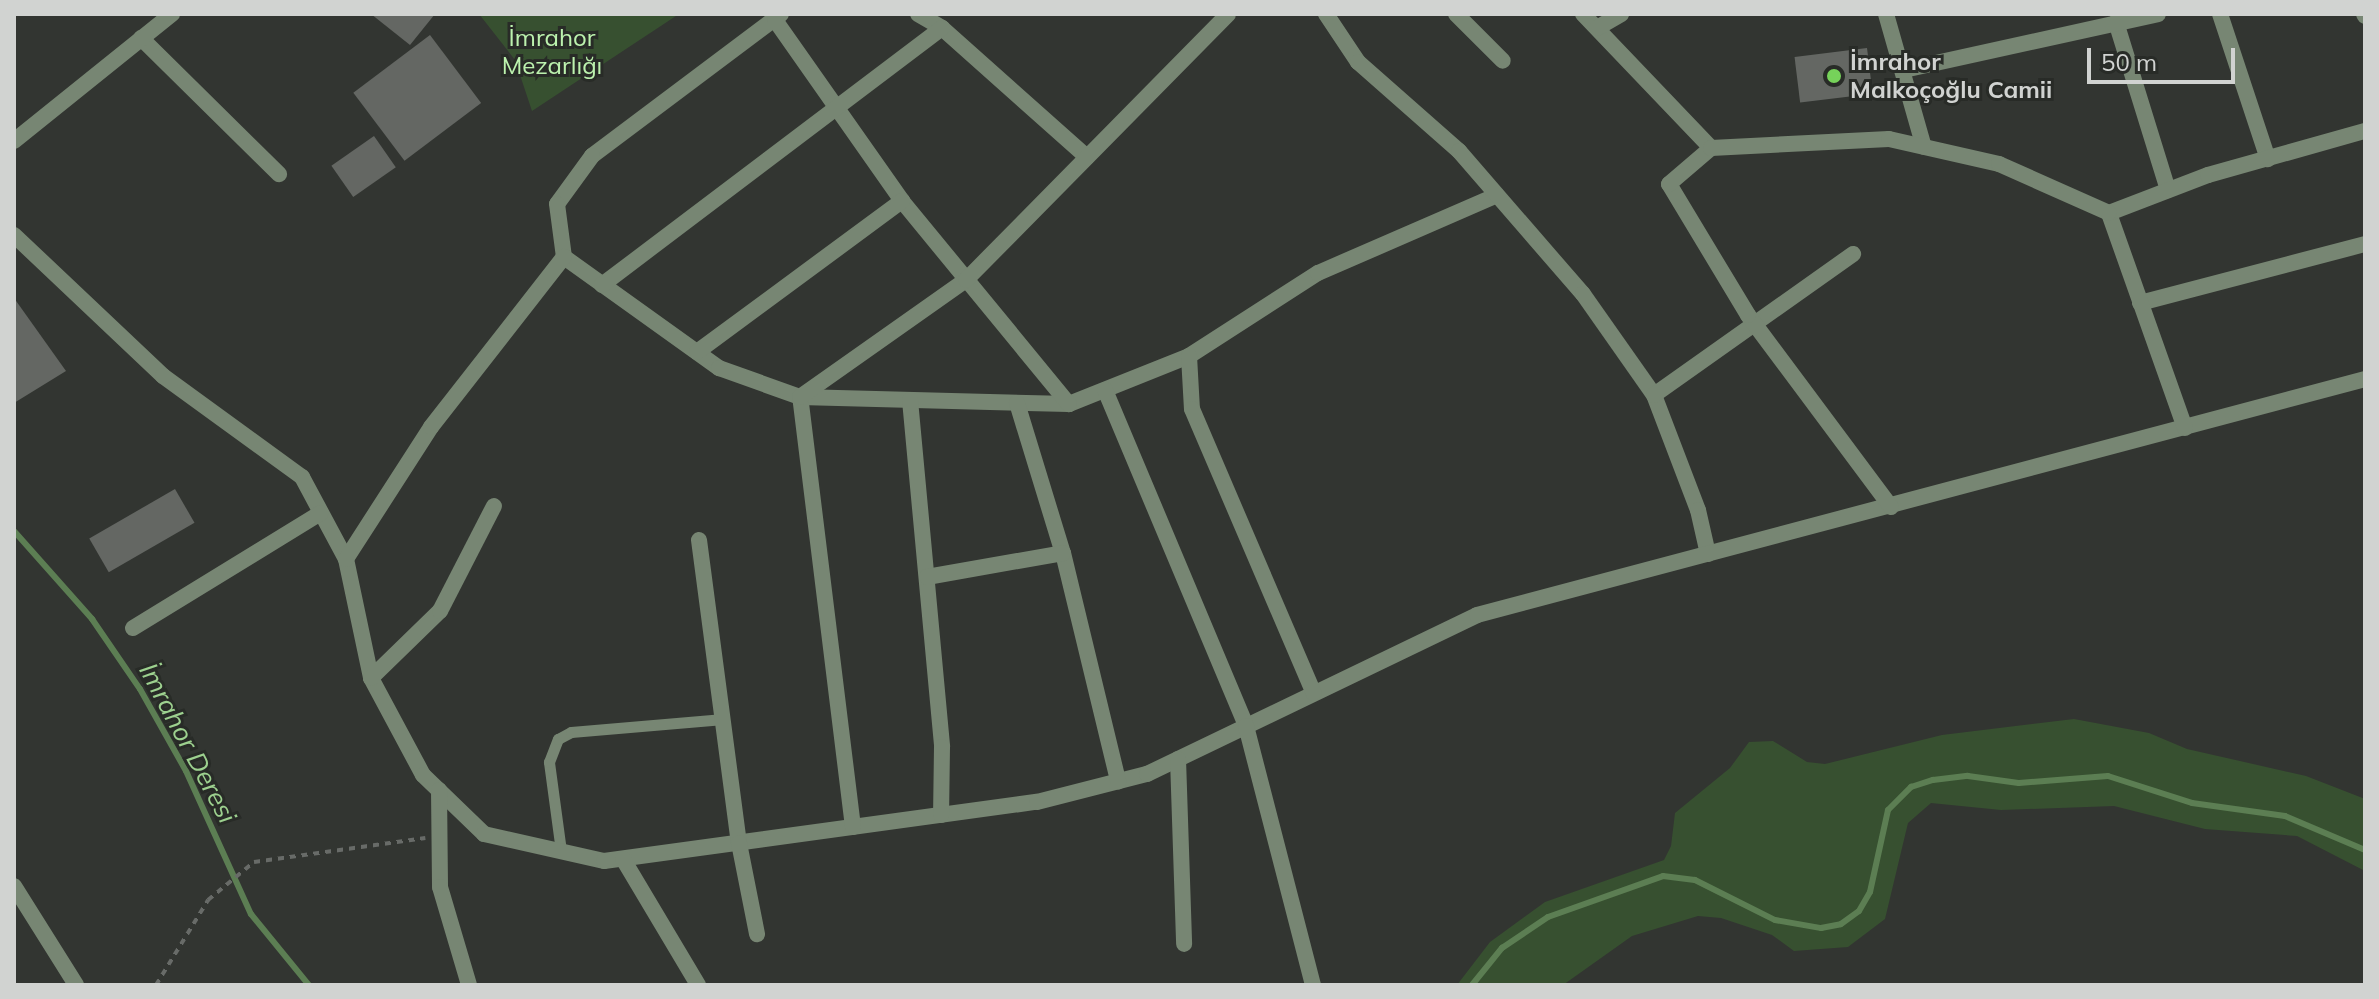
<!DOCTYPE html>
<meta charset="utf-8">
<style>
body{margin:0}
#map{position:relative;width:2379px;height:999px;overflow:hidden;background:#323531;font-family:Mulish,sans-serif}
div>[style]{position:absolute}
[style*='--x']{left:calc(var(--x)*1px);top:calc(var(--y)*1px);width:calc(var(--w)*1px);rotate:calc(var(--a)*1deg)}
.green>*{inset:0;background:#375030}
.stream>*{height:6px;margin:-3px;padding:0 3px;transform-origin:3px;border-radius:3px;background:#5c7e53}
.building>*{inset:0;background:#646763;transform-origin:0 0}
.path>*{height:4px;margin-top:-2px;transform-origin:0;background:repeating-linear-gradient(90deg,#686b68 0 6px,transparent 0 12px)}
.service>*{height:11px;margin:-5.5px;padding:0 5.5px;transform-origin:5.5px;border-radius:5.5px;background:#778673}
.minor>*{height:16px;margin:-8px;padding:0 8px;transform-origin:8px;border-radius:8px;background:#778673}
.tertiary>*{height:16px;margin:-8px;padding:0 8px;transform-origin:8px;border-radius:8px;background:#778673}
.dots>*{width:22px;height:22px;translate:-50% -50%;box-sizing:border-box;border:4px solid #282b27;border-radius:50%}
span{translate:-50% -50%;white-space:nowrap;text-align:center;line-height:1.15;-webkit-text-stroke:6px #282b27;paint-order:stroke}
.park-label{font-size:24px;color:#bcf2ae}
.poi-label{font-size:24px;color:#d1d3d1;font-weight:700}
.left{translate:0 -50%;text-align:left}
.water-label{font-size:26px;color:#9dd18f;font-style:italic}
.frame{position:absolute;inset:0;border:16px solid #d1d3d1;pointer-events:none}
.scale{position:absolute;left:2087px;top:48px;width:148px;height:36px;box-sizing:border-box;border:4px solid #d1d3d1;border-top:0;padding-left:10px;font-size:24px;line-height:28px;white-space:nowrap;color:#d1d3d1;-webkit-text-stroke:6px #282b27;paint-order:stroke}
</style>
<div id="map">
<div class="green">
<i style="clip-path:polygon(479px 14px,679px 14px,532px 111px,515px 60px)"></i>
<i style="clip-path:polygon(2074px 719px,2149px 733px,2187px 749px,2306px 776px,2360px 797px,2365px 799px,2365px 871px,2297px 836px,2205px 829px,2114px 806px,2001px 810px,1931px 803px,1908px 823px,1885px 919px,1848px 947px,1794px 951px,1772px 935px,1721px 918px,1698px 916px,1632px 936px,1563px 985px,1457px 985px,1490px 942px,1545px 902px,1664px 860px,1671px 846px,1675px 813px,1730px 768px,1749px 742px,1773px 741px,1807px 762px,1825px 764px,1942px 735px)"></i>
</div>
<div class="stream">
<i style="--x:14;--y:531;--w:118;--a:48.4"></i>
<i style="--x:92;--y:619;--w:85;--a:55.6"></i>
<i style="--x:140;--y:689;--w:94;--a:60.7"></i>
<i style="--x:186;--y:771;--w:157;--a:65.6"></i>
<i style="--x:251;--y:914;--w:92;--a:50.8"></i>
<i style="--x:1472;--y:985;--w:48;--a:-51"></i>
<i style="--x:1502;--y:948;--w:55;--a:-34"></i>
<i style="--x:1548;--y:917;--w:122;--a:-19.6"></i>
<i style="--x:1663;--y:876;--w:32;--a:7"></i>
<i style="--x:1695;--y:880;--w:89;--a:26.6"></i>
<i style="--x:1775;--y:920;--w:47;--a:9.9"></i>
<i style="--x:1821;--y:928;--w:20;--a:-11"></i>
<i style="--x:1841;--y:924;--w:22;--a:-36"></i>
<i style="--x:1859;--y:911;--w:22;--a:-60"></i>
<i style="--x:1870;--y:892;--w:84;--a:-77.6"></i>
<i style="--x:1888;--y:810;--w:33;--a:-45"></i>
<i style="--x:1911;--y:787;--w:23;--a:-18"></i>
<i style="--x:1933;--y:780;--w:35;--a:-7"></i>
<i style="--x:1968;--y:776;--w:51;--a:7.8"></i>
<i style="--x:2019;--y:783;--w:89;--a:-4.5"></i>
<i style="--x:2108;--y:776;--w:88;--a:17.8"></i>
<i style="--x:2192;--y:803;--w:94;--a:8"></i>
<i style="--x:2285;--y:816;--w:87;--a:23"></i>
</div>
<div class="building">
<i style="clip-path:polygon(371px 14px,435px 14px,410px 45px)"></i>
<i style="left:430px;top:35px;width:85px;height:96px;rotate:53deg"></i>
<i style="left:1867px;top:48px;width:46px;height:73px;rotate:83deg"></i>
<i style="left:374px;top:136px;width:38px;height:52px;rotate:55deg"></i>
<i style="clip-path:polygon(14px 298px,66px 371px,14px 403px)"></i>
<i style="left:175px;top:489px;width:39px;height:99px;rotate:60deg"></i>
</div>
<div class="path">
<i style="--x:156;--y:985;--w:100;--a:-58.5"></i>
<i style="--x:208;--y:900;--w:60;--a:-39.6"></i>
<i style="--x:254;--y:862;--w:173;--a:-8"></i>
</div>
<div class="service">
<i style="--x:561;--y:851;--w:90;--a:-97.7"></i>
<i style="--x:549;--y:762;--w:25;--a:-69"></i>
<i style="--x:558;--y:739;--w:15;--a:-28"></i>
<i style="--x:571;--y:732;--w:153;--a:-4.9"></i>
</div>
<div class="minor">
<i style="--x:781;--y:14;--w:236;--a:143.1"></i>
<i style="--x:592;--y:156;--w:59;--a:126.1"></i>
<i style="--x:557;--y:204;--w:53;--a:82.5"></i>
<i style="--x:564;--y:257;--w:191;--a:35.6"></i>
<i style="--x:719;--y:368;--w:86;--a:19.7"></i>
<i style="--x:800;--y:397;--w:269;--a:1.5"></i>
<i style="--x:1069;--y:404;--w:129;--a:-21.8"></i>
<i style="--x:1189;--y:356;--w:153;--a:-32.8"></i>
<i style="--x:1318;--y:273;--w:195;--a:-23.5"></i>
<i style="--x:918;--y:14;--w:28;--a:30"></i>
<i style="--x:942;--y:28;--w:194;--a:41.7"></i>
<i style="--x:1326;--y:14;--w:58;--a:56.3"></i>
<i style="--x:1358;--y:62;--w:135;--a:41.4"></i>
<i style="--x:1459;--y:151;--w:189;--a:49.1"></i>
<i style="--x:1583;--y:294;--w:123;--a:54.9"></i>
<i style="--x:1654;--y:395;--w:123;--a:69.1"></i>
<i style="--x:1698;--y:510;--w:45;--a:77.2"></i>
<i style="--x:1456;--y:14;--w:66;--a:45"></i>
<i style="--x:1583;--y:14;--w:185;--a:46.3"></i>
<i style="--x:1886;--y:14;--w:138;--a:74.1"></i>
<i style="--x:2220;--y:14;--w:153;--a:71.7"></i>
<i style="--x:2364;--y:14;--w:2;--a:63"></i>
<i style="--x:775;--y:20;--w:221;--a:54.9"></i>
<i style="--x:902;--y:201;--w:263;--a:50.6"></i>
<i style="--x:2116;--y:22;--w:176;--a:72.8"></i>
<i style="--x:1597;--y:28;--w:28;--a:-30"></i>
<i style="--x:141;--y:38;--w:194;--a:44.6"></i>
<i style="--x:1904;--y:70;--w:260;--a:-12.4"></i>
<i style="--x:14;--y:235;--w:205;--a:43.4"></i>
<i style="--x:163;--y:376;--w:172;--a:36"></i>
<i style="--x:302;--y:477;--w:93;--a:61.8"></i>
<i style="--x:346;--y:559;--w:122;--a:78.1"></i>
<i style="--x:371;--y:678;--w:110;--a:61.8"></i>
<i style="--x:423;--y:775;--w:85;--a:44"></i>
<i style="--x:484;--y:834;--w:123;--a:12.7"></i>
<i style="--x:604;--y:861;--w:437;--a:-7.8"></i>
<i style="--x:1037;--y:802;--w:114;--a:-14.3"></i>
<i style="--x:1147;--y:774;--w:366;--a:-25.7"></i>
<i style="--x:1477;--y:615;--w:919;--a:-14.88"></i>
<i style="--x:602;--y:285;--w:426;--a:-37.1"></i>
<i style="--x:2140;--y:303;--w:233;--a:-14.7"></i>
<i style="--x:697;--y:352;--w:255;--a:-36.4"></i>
<i style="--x:1189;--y:356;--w:53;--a:86.8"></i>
<i style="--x:1192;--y:409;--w:309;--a:66.8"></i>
<i style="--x:1105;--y:390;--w:364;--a:67.2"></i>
<i style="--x:1246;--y:726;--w:268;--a:75.5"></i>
<i style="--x:1654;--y:395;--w:244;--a:-35.3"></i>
<i style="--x:910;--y:400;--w:348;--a:84.7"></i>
<i style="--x:942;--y:747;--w:68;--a:90.8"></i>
<i style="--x:1017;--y:403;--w:157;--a:73"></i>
<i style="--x:1063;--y:553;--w:235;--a:76.4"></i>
<i style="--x:2185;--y:428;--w:228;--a:-109.5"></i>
<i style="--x:2109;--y:213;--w:106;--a:-21"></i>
<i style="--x:2208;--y:175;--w:163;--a:-15.7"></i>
<i style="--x:1891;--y:507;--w:239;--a:-126.7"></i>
<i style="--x:1748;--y:315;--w:153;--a:-121.1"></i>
<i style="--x:1669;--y:184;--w:55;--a:-40.6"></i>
<i style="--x:1711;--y:148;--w:178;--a:-2.9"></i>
<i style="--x:1889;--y:139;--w:113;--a:12.8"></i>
<i style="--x:1999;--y:164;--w:120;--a:24"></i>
<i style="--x:699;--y:540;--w:306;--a:82.5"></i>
<i style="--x:739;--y:843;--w:93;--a:78.8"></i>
<i style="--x:346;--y:559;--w:157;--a:-57.2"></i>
<i style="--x:431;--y:427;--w:216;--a:-52"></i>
<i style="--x:927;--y:577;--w:138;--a:-10"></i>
<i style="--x:133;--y:628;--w:220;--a:-31.5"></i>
<i style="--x:371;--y:678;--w:96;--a:-44.2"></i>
<i style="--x:440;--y:611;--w:118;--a:-62.8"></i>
<i style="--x:1178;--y:759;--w:185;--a:88.1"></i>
<i style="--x:439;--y:790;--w:97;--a:89.4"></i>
<i style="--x:440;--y:887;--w:102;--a:73.5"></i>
<i style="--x:853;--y:827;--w:433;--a:-97"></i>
<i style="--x:800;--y:397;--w:203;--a:-35.2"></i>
<i style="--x:966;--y:280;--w:373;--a:-45.4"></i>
<i style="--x:623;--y:859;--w:147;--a:59.2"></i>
<i style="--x:14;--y:886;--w:117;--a:57.9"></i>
</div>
<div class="tertiary">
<i style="--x:14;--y:141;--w:203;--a:-38.8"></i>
</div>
<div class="dots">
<i style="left:1834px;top:76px;background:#76d25a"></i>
</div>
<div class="park-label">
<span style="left:552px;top:52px">İmrahor<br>Mezarlığı</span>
</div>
<div class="poi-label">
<span class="left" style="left:1850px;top:76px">İmrahor<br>Malkoçoğlu Camii</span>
</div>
<div class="water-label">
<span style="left:188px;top:743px;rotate:62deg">İmrahor Deresi</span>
</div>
<div class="frame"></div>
<div class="scale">50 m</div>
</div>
